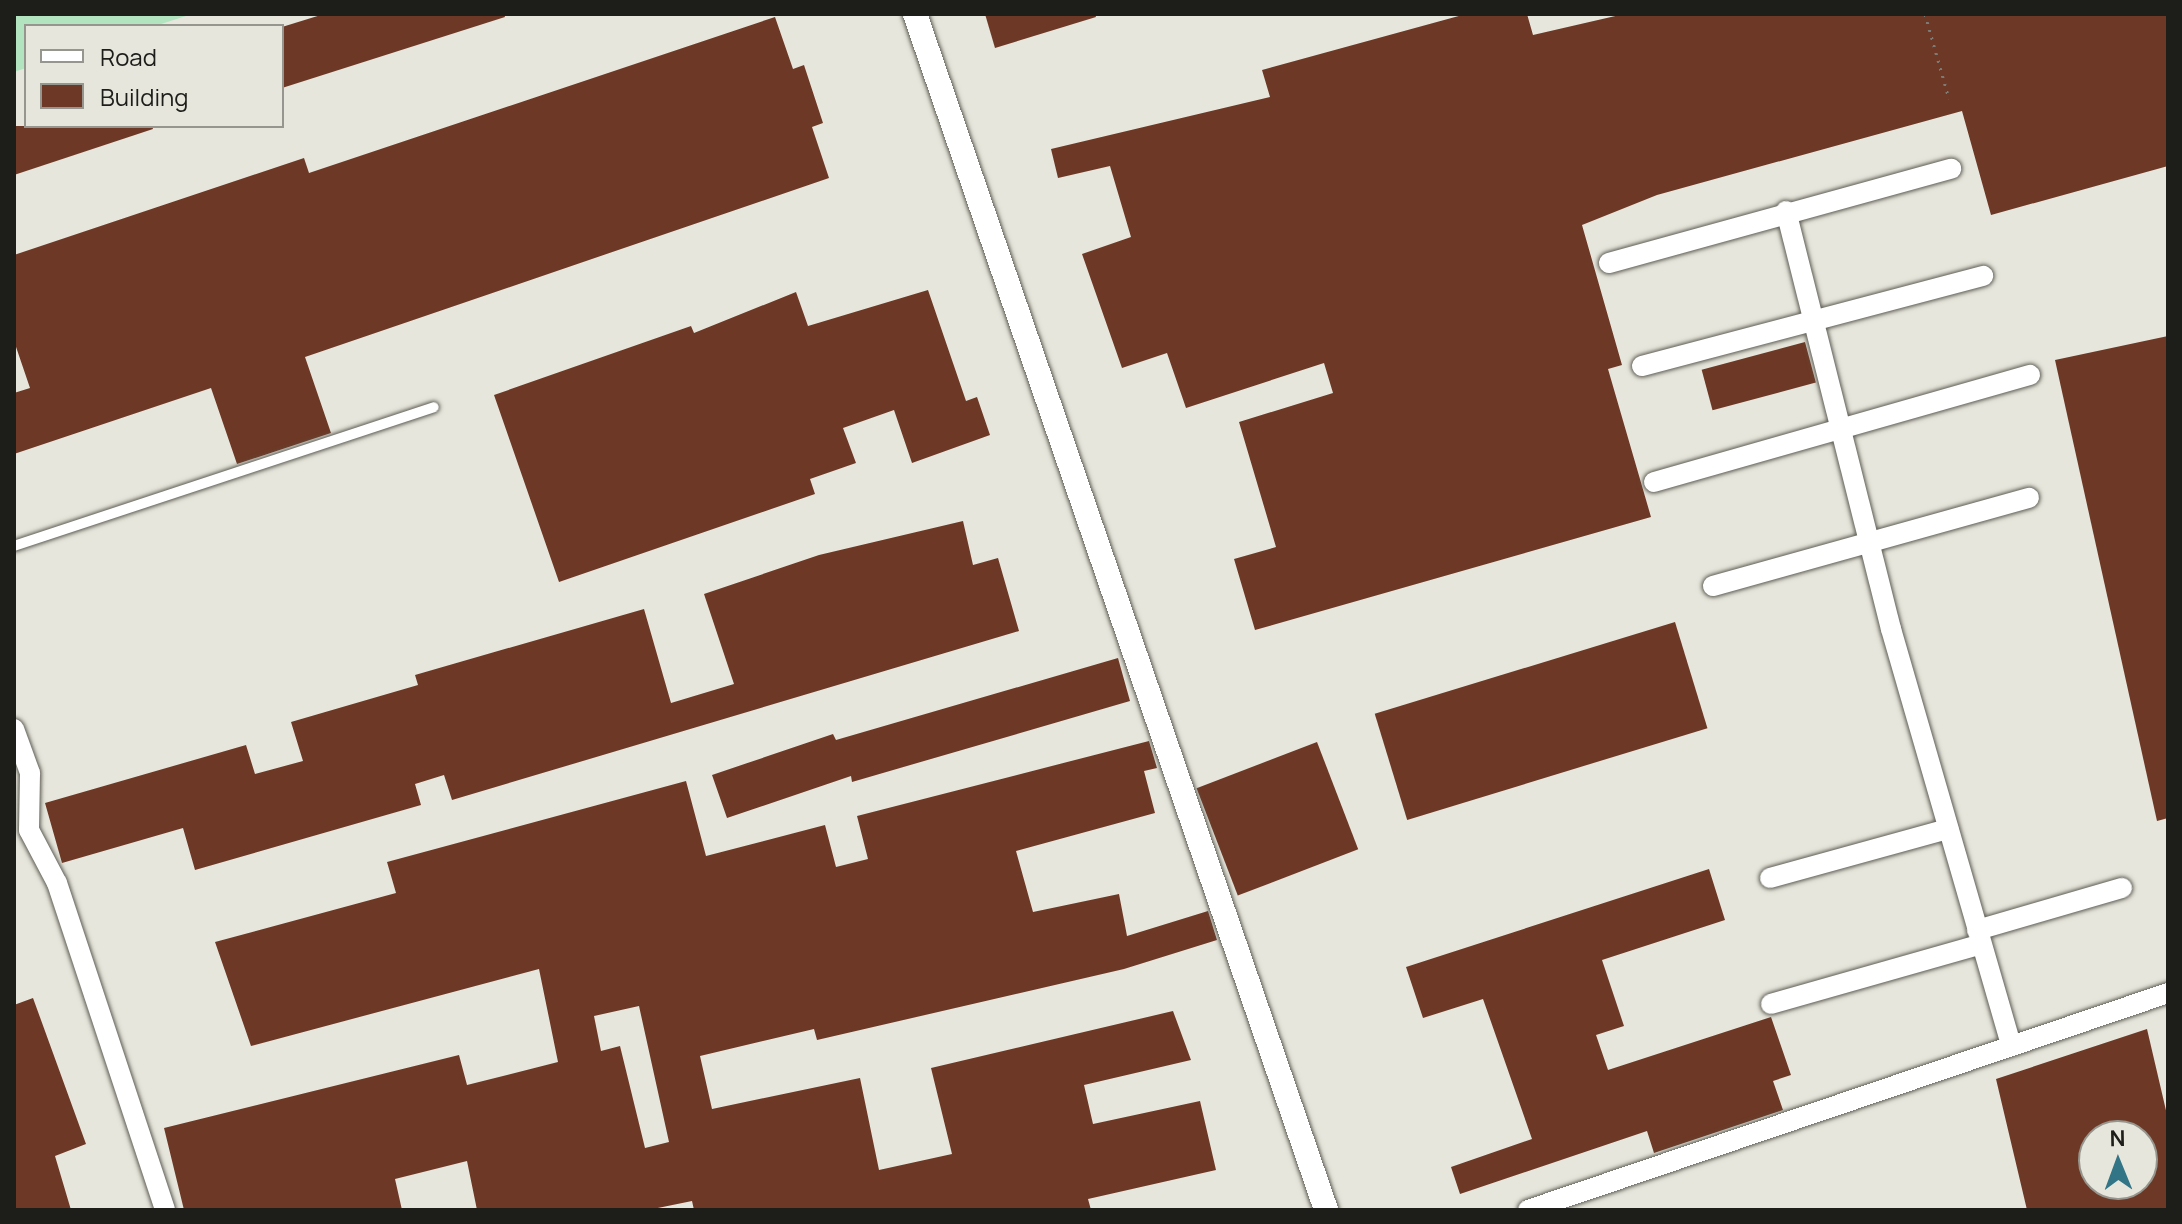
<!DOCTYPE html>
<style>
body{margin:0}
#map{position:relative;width:2182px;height:1224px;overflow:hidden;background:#e7e6dc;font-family:Manrope,sans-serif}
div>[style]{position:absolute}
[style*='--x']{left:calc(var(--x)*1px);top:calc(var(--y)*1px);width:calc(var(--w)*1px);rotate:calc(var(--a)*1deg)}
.green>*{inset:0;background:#b3e4c0}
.building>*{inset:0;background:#6d3926;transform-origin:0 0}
.path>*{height:3px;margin-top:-1.5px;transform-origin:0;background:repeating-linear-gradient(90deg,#7c7b75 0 2px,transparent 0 8px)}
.roads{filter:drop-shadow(0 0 2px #5e5d55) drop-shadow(0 0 2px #5e5d55)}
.service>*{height:10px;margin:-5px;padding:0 5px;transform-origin:5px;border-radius:5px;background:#fff}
.minor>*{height:20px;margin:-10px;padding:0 10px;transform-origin:10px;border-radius:10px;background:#fff}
.tertiary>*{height:24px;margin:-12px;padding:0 12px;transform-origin:12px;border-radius:12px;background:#fff}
span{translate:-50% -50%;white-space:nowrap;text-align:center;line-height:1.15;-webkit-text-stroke:8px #e7e6dc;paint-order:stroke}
.frame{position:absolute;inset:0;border:16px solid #1d1d1a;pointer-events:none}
.legend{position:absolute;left:24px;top:24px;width:260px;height:104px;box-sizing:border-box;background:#e7e6dc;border:2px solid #96968e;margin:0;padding:10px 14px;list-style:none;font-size:24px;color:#1d1d1a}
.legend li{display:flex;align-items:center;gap:16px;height:40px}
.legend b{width:40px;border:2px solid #96968e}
.north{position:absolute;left:2078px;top:1120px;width:80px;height:80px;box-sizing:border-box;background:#e7e6dc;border:2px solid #96968e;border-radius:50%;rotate:359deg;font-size:22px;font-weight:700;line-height:32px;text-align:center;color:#1d1d1a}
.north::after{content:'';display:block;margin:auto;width:28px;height:36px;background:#327586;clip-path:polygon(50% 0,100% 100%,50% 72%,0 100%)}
</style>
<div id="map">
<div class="green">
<i style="clip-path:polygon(14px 14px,192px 14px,155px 26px,26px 26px,26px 68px,14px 72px)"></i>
</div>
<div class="building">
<i style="clip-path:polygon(324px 14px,504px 14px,505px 17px,282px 88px,282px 27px)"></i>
<i style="clip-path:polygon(985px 14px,1095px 14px,1096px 17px,995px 48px)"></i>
<i style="clip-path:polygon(1466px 14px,1527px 14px,1533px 35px,1624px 14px,2168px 14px,2168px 166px,1991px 215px,1962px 111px,1657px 195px,1582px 225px,1622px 365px,1608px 369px,1651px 517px,1255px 630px,1234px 559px,1276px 547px,1239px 422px,1333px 393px,1324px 363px,1186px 408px,1167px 353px,1122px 368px,1082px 254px,1131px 237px,1110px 166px,1058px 178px,1051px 149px,1270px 97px,1262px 70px)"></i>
<i style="clip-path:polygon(775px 17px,793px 69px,804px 65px,823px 123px,812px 127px,829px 178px,305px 357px,331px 433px,237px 464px,211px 388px,14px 454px,14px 393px,30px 388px,14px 341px,14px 255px,304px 158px,309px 173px)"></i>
<i style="clip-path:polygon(14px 126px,152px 126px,153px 129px,14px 175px)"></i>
<i style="clip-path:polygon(928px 290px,966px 401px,977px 397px,990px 435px,912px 463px,894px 410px,843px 428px,856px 463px,810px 479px,815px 494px,559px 582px,494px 395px,691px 326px,694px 333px,796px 292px,808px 326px)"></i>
<i style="clip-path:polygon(2168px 336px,2168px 818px,2157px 821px,2055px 360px)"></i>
<i style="left:1805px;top:342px;width:42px;height:107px;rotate:75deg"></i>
<i style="clip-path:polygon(963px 521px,973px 565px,998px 558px,1019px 631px,452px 800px,444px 775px,415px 784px,421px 805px,195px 870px,183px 828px,62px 863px,45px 803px,246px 745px,255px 774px,303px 761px,291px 722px,418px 685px,415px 675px,644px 609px,671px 703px,734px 684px,704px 594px,819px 555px)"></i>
<i style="left:1675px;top:622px;width:111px;height:314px;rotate:73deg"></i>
<i style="clip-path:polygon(1118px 658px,1130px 701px,852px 782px,851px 776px,727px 818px,712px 775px,833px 734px,836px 740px)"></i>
<i style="clip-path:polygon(evenodd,1149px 741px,1157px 768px,1144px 771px,1155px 813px,1016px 851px,1033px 912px,1119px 894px,1127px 936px,1208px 911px,1217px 940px,1124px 969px,817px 1040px,814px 1029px,700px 1056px,712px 1109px,860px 1078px,879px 1170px,952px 1154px,931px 1068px,1173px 1011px,1191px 1060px,1084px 1085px,1093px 1124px,1200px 1101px,1216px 1170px,1088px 1199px,1091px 1210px,694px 1210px,692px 1201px,648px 1210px,477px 1210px,467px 1161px,395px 1179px,402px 1210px,184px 1210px,164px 1128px,459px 1055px,467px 1085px,558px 1062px,539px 969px,251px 1046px,215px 942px,396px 893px,387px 862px,686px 781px,706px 856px,825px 825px,836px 867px,868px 859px,857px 816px,1149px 741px,639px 1006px,669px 1142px,645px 1148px,620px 1046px,601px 1051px,594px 1016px,639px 1006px)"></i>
<i style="left:1317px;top:742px;width:115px;height:129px;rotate:69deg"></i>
<i style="clip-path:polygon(1709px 869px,1725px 920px,1602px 960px,1624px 1026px,1596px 1035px,1608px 1070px,1771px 1017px,1791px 1075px,1773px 1081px,1783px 1110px,1654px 1153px,1647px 1131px,1460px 1194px,1451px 1167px,1532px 1139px,1483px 999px,1423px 1018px,1406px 967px)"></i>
<i style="clip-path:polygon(33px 998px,86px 1144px,55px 1156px,71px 1210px,14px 1210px,14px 1005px)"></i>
<i style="clip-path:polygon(evenodd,2147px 1029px,2168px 1119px,2168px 1210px,2027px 1210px,1996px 1079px,2147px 1029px,2094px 1136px,2142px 1136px,2142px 1184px,2094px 1184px,2094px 1136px)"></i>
</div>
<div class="path">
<i style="--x:1925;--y:14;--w:88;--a:74.2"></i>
</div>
<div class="roads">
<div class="service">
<i style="--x:14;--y:546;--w:442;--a:-18.3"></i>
</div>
<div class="minor">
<i style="--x:1786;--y:211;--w:431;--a:75.9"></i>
<i style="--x:1891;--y:629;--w:434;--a:73.9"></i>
<i style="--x:1609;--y:263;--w:355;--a:-15.4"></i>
<i style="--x:1642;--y:366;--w:353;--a:-14.8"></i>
<i style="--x:1654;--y:482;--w:391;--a:-15.9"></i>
<i style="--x:1713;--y:586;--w:328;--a:-15.6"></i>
<i style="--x:14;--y:729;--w:47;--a:70"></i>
<i style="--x:30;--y:773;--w:57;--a:91"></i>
<i style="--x:29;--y:830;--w:60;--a:62.2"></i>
<i style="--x:57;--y:883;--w:344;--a:71.7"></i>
<i style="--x:1770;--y:878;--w:185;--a:-15.4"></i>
<i style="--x:1977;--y:930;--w:151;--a:-16.2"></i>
<i style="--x:1771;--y:1004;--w:218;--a:-15.9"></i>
<i style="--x:1528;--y:1210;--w:676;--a:-18.73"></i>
</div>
<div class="tertiary">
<i style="--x:915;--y:14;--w:1265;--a:71.03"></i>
</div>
</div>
<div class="frame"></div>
<ul class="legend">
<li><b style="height:10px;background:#fff"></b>Road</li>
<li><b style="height:22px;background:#6d3926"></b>Building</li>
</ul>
<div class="north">N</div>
</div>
